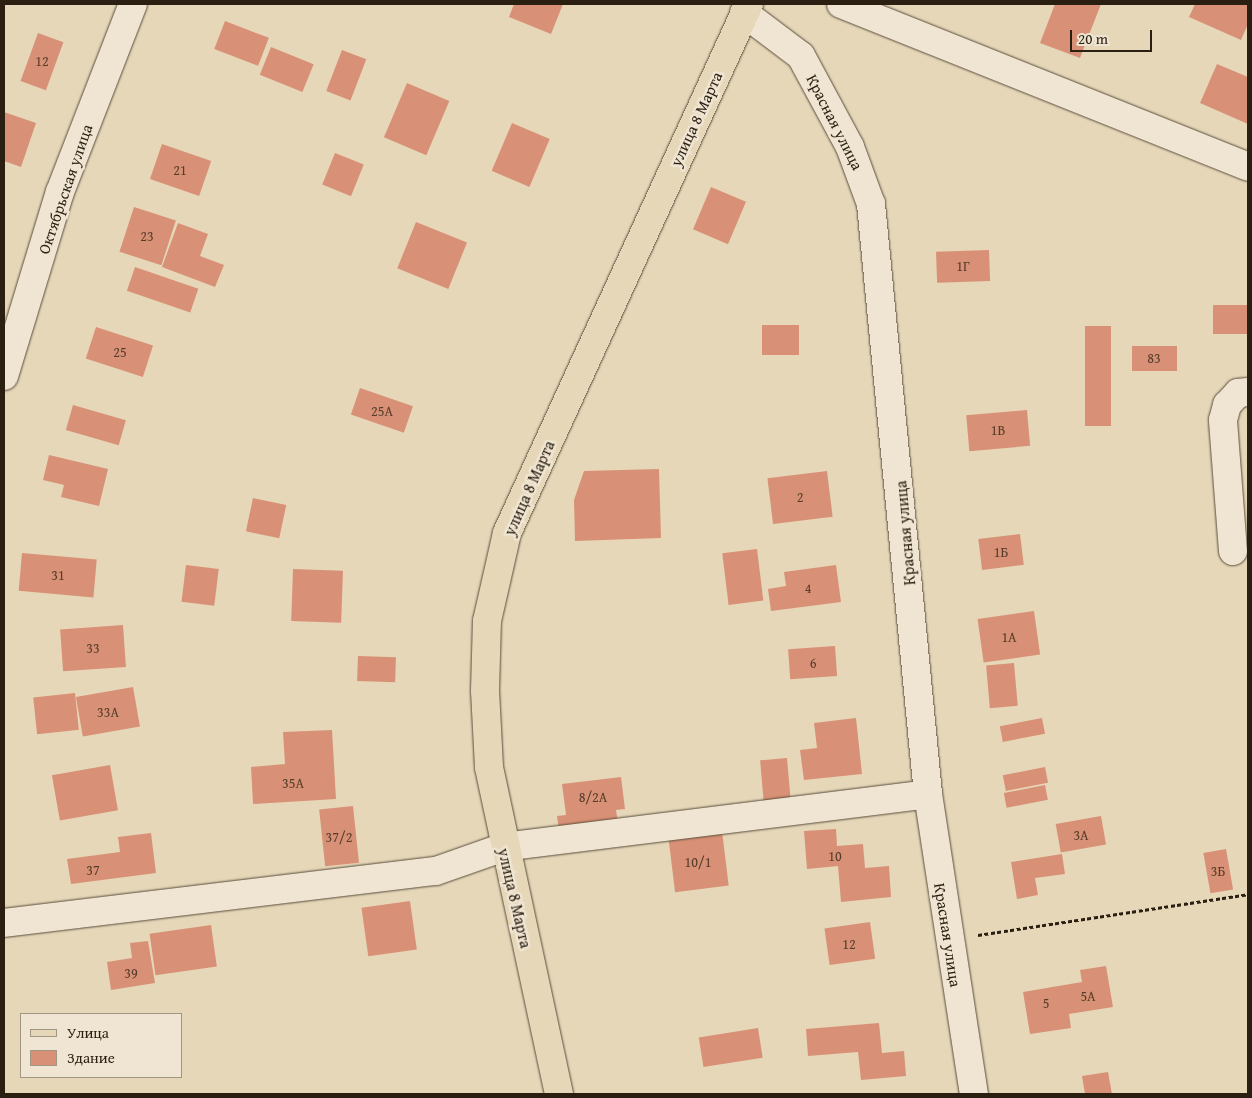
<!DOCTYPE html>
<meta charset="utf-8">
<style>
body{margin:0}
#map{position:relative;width:1252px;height:1098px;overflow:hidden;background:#e6d7b9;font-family:"Gentium Book Plus",serif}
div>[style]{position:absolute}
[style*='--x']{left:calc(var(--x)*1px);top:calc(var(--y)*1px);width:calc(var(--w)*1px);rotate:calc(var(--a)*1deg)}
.building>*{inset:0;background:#d89176;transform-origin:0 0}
.path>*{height:3px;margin-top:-1.5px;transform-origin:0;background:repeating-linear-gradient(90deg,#2a1f11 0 4px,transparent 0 6.5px)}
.roads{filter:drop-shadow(0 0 1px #594d3b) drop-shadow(0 0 1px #594d3b)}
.minor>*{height:28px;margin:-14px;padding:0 14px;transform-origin:14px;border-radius:14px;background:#efe5d2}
.major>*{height:28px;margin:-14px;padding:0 14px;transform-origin:14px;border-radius:14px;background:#e6d7b9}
span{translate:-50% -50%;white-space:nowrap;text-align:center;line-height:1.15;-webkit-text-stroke:5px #efe5d2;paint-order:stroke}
.number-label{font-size:14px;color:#563c2a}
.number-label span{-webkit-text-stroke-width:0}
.street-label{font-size:16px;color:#2a1f11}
.frame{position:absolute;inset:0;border:5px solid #2a1f11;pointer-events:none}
.legend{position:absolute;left:20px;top:1013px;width:162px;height:65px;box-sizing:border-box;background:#efe5d2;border:1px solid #a09685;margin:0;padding:6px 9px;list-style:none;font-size:15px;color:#2a1f11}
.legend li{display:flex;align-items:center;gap:10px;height:25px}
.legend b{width:25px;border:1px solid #a09685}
.scale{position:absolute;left:1070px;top:30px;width:82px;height:22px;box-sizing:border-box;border:2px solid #2a1f11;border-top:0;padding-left:6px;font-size:15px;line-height:18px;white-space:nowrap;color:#2a1f11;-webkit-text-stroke:4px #efe5d2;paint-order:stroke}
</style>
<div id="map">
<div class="building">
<i style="clip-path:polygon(514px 4px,563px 4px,551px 34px,509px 17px)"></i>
<i style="clip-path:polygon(1055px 4px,1101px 4px,1080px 58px,1040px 43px)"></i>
<i style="clip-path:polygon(1195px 4px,1248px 4px,1248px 24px,1241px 40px,1189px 17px)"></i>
<i style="left:225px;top:21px;width:47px;height:30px;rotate:21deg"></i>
<i style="left:38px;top:33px;width:27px;height:51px;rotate:20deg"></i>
<i style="left:271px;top:47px;width:46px;height:30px;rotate:22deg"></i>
<i style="left:342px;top:50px;width:26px;height:44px;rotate:21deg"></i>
<i style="clip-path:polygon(1217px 64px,1248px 77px,1248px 124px,1200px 103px)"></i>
<i style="left:407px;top:83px;width:46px;height:59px;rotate:23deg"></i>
<i style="clip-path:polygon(4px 112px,36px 123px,21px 167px,4px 161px)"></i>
<i style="left:512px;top:123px;width:41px;height:52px;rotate:23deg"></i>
<i style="left:162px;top:144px;width:52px;height:37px;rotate:19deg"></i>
<i style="left:335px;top:153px;width:31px;height:34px;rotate:22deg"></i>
<i style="left:711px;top:187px;width:38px;height:46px;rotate:23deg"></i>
<i style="left:134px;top:207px;width:44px;height:47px;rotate:18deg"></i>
<i style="left:416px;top:222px;width:55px;height:50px;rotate:22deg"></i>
<i style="clip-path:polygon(178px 223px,208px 234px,200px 256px,224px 265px,215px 287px,162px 267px)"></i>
<i style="left:989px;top:250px;width:31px;height:53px;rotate:88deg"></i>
<i style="left:135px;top:267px;width:67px;height:25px;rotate:19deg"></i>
<i style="left:1248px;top:305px;width:29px;height:35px;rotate:90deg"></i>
<i style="left:762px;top:325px;width:37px;height:30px"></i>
<i style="left:1085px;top:326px;width:26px;height:100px"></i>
<i style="left:96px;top:327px;width:60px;height:33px;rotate:18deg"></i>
<i style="left:1132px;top:346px;width:45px;height:25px"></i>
<i style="left:360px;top:388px;width:56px;height:28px;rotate:19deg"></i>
<i style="left:73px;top:405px;width:55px;height:26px;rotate:16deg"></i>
<i style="left:1027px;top:410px;width:36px;height:61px;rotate:85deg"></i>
<i style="clip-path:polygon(49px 455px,108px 469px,99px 506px,61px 497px,64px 485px,43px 480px)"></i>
<i style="clip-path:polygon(659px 469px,661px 538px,575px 541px,574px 500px,584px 471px)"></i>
<i style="left:827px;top:471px;width:46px;height:60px;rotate:83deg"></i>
<i style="left:253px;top:498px;width:34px;height:34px;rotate:12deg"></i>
<i style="left:1020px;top:534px;width:31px;height:42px;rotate:83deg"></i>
<i style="left:757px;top:549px;width:52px;height:35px;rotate:83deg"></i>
<i style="left:22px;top:553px;width:75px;height:38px;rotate:5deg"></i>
<i style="left:186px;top:565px;width:33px;height:37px;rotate:7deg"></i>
<i style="clip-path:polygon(836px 565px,841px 602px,771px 611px,768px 589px,786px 586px,784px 572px)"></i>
<i style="left:293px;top:569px;width:50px;height:52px;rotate:2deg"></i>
<i style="left:1034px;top:611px;width:44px;height:57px;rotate:82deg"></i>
<i style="left:123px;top:625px;width:42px;height:63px;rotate:86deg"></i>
<i style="left:835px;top:646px;width:30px;height:47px;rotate:86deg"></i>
<i style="left:358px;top:656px;width:38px;height:25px;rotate:2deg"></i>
<i style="left:1014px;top:663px;width:43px;height:28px;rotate:85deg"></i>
<i style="left:133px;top:687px;width:40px;height:58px;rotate:80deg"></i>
<i style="left:75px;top:693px;width:37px;height:42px;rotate:84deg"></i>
<i style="clip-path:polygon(856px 718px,862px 774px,804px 780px,800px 750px,817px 748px,814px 723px)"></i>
<i style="left:1042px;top:718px;width:16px;height:43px;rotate:79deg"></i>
<i style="clip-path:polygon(332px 730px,336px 799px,253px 804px,251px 767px,285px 764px,283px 732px)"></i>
<i style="left:787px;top:758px;width:43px;height:27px;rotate:85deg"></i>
<i style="left:110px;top:765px;width:46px;height:59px;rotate:80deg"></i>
<i style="left:1045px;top:767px;width:16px;height:43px;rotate:79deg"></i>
<i style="clip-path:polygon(621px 777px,625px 809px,616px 810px,618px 823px,559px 831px,557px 816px,566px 815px,562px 784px)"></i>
<i style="left:1045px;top:785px;width:15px;height:42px;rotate:79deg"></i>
<i style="left:353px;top:806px;width:57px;height:34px;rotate:84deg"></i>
<i style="left:1101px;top:816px;width:29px;height:46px;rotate:80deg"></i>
<i style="clip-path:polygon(836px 829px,837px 846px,863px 844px,865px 868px,889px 866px,891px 897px,841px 902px,838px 866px,807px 869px,804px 831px)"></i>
<i style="left:722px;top:831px;width:55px;height:54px;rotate:83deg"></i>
<i style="clip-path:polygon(151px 833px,156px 873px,71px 884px,67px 859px,120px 852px,118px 837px)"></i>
<i style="left:1226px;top:849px;width:41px;height:23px;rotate:80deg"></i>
<i style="clip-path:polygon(1062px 854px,1065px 874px,1035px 878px,1038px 895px,1017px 899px,1011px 862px)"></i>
<i style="left:410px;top:901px;width:49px;height:49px;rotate:82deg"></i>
<i style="left:870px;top:922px;width:37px;height:46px;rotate:82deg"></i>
<i style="left:211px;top:925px;width:42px;height:62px;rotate:82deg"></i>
<i style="clip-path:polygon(148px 941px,155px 983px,111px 990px,107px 962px,132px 958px,130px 943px)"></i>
<i style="clip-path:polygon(1106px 966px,1113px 1007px,1069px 1014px,1071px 1028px,1030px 1034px,1023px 992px,1082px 982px,1080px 970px)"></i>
<i style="clip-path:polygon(879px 1023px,882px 1053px,904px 1051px,906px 1076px,861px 1080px,858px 1052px,808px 1056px,806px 1029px)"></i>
<i style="left:758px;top:1028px;width:30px;height:60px;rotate:81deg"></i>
<i style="clip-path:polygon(1108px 1072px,1112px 1094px,1085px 1094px,1082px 1076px)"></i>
</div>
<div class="path">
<i style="--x:978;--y:935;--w:273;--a:-8.6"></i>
</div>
<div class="roads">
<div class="minor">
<i style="--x:841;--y:4;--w:438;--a:21.8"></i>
<i style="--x:744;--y:13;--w:71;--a:37"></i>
<i style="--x:801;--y:56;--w:103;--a:61.7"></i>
<i style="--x:850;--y:147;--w:61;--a:69.8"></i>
<i style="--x:871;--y:204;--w:593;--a:84.48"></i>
<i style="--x:928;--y:794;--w:304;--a:81.3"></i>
<i style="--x:4;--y:376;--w:192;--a:-73.1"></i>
<i style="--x:60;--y:192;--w:202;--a:-68.8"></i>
<i style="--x:1233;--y:551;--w:131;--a:-94.4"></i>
<i style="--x:1223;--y:420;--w:16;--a:-75"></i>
<i style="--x:1227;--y:405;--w:16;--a:-47"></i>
<i style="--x:1238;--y:393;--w:10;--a:-6"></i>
<i style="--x:4;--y:923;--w:435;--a:-6.9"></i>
<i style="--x:436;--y:871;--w:72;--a:-19.4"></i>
<i style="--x:504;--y:847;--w:427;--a:-7.1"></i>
</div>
<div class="major">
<i style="--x:559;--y:1094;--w:334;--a:-102.1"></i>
<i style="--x:489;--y:767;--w:76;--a:-93"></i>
<i style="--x:485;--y:691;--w:70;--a:-88.4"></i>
<i style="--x:487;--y:621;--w:90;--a:-77.2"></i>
<i style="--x:507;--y:533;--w:582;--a:-65.42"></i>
</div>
</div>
<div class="number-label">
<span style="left:42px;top:61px">12</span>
<span style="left:180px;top:170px">21</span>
<span style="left:147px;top:236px">23</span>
<span style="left:963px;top:266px">1Г</span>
<span style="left:120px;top:352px">25</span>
<span style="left:1154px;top:358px">83</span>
<span style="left:382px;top:411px">25А</span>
<span style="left:998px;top:430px">1В</span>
<span style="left:800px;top:497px">2</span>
<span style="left:1001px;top:552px">1Б</span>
<span style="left:58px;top:575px">31</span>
<span style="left:808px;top:588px">4</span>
<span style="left:1009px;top:637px">1А</span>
<span style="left:93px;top:648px">33</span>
<span style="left:813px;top:663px">6</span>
<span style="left:108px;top:712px">33А</span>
<span style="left:293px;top:783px">35А</span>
<span style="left:593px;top:797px">8/2А</span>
<span style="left:1081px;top:835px">3А</span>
<span style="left:339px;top:837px">37/2</span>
<span style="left:835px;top:856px">10</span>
<span style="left:698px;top:862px">10/1</span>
<span style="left:93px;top:870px">37</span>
<span style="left:1218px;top:871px">3Б</span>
<span style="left:849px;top:944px">12</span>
<span style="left:131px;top:973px">39</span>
<span style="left:1088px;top:996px">5А</span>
<span style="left:1046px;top:1003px">5</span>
</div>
<div class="street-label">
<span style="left:696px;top:119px;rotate:-65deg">улица 8 Марта</span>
<span style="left:835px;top:122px;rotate:63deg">Красная улица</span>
<span style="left:65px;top:189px;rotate:-71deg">Октябрьская улица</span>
<span style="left:529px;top:488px;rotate:-66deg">улица 8 Марта</span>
<span style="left:905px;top:533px;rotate:-95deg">Красная улица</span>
<span style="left:515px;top:898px;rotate:77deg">улица 8 Марта</span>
<span style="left:948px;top:935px;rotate:81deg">Красная улица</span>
</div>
<div class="frame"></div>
<ul class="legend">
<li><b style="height:6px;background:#e6d7b9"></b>Улица</li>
<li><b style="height:14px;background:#d89176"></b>Здание</li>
</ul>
<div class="scale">20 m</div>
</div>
